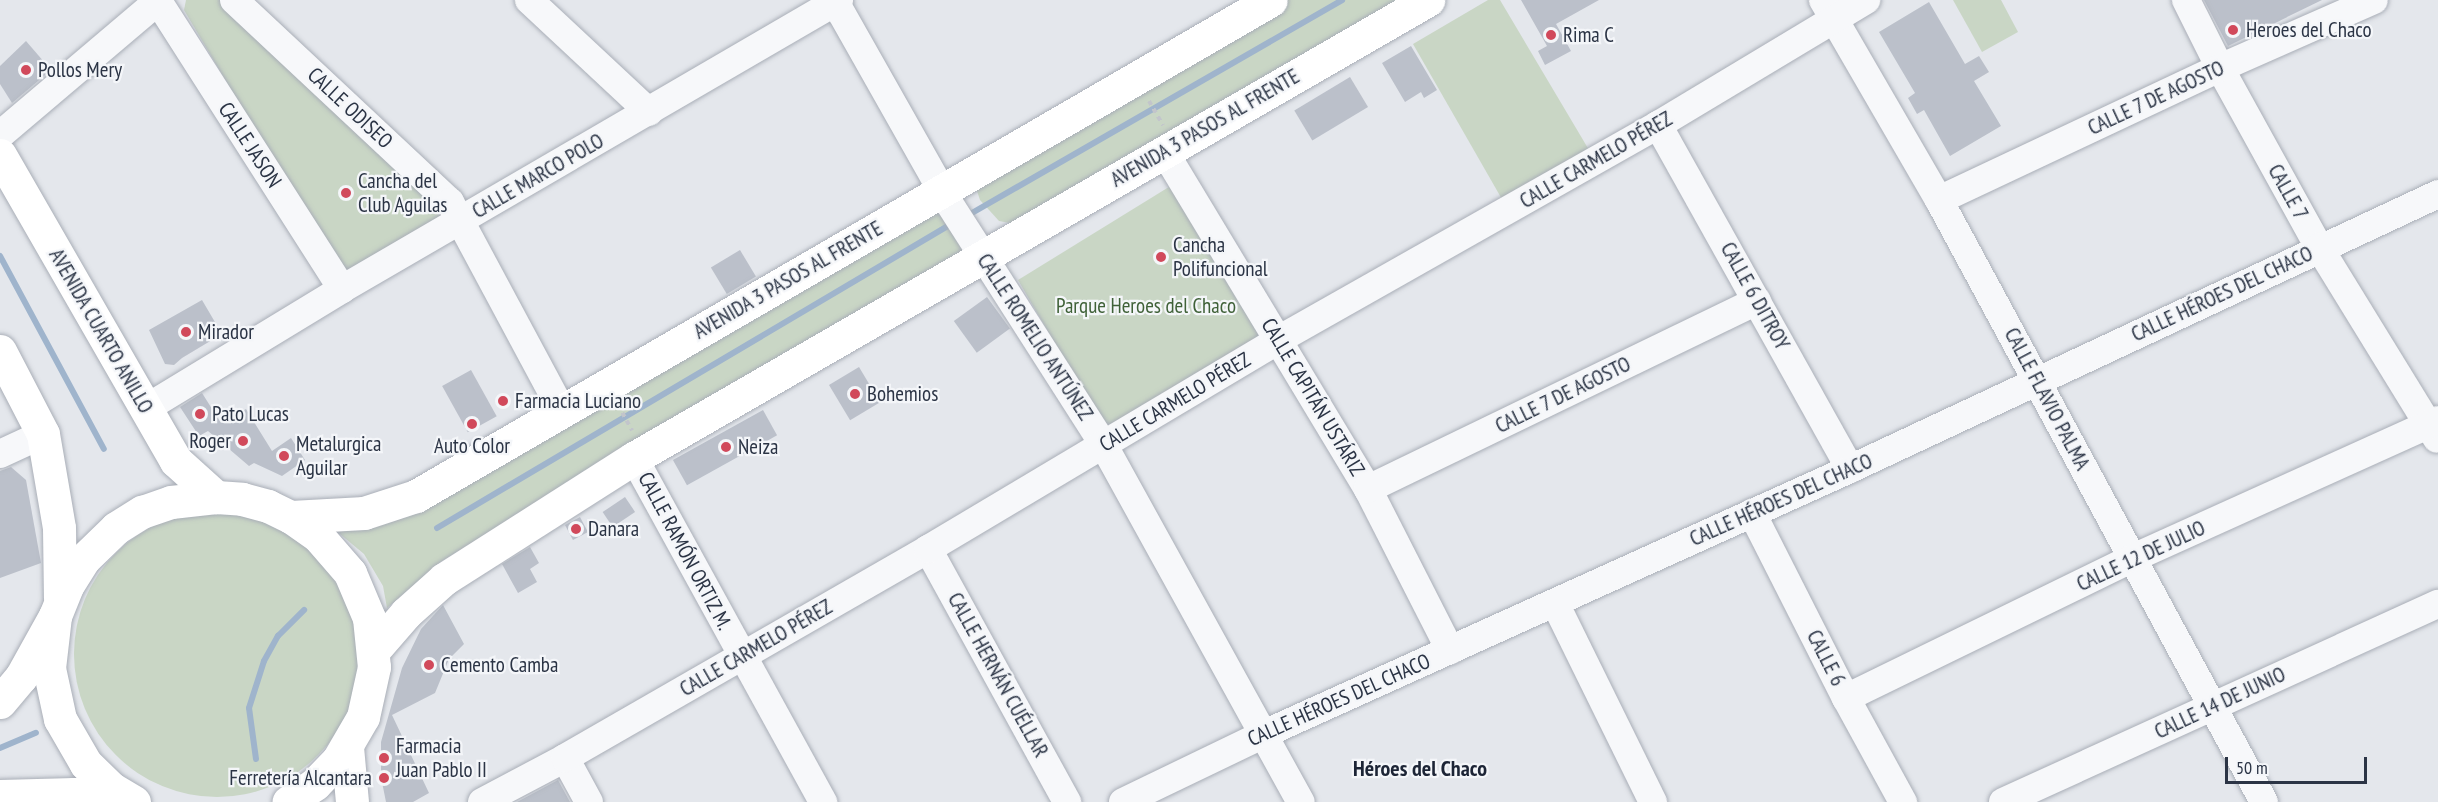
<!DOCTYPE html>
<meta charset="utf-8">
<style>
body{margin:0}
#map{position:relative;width:2438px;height:802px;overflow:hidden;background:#e4e7ec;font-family:"PT Sans Narrow",sans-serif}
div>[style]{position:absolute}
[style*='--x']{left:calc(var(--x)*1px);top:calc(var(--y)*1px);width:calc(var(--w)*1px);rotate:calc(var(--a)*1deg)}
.green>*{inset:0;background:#c9d6c5}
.round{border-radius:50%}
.stream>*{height:6px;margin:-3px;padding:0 3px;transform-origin:3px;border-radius:3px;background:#9fb4cc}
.building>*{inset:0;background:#bbc0ca;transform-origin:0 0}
.path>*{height:4px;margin-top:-2px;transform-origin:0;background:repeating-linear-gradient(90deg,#c2c5cb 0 4.5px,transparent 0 9px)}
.roads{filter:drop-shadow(0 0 2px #a9aeb7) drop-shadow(0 0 2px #a9aeb7)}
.minor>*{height:28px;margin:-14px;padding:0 14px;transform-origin:14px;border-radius:14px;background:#f7f8fa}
.major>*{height:33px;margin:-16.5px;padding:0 16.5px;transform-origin:16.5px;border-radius:16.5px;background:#fff}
.highway>*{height:33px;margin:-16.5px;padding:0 16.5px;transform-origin:16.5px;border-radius:16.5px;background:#fff}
.dots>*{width:16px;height:16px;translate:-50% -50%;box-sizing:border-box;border:3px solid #f4f6f9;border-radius:50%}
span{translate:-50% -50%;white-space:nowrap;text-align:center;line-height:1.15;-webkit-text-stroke:4.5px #f4f6f9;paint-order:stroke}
.poi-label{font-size:21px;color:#2b3445}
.left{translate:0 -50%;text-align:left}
.right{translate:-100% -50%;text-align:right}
.street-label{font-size:21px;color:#2b3445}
.park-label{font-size:21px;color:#3f6138}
.neighbourhood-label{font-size:22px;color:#1d2536;font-weight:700}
.scale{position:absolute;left:2225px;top:757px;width:142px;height:27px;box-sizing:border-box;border:3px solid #2b3445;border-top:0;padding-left:8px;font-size:18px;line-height:21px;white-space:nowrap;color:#2b3445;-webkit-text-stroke:4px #f4f6f9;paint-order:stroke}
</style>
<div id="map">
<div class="green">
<i style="clip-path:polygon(186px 0,226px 0,447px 212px,347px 276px,335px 266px,184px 10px)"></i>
<i style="clip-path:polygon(1287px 0,1405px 0,1020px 225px,999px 221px,980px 200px,975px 185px)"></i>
<i style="clip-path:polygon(1488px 0,1500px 0,1589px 150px,1503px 201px,1413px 44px)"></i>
<i style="clip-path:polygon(1953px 0,2001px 0,2018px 32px,1982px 52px)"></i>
<i style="clip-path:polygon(1177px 182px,1260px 335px,1120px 423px,1109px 424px,1100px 421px,1018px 280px)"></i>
<i style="clip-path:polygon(936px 206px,965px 249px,442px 561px,387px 608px,383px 586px,364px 554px,334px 529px)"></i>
<i class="round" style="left:74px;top:511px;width:286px;height:286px"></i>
</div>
<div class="stream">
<i style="--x:965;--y:217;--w:435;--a:-29.9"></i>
<i style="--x:0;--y:256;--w:219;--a:61.7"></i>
<i style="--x:437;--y:528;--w:599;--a:-30.59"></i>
<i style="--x:0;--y:748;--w:39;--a:-23"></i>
<i style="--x:256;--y:759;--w:51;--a:-97.8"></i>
<i style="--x:249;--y:708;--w:49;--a:-72.3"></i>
<i style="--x:264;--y:661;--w:29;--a:-61"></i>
<i style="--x:278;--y:636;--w:37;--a:-45"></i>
</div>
<div class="building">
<i style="clip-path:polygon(1521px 0,1599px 0,1556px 24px,1571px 51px,1545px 65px,1538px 51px,1547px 46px)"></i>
<i style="clip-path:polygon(2204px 0,2322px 0,2228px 46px)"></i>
<i style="clip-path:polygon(1929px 2px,1965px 64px,1979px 56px,1989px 72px,1974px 81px,2001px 126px,1950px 156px,1924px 110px,1917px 114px,1908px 98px,1915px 93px,1879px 32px)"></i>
<i style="clip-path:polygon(26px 41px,51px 70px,12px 103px,0 84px,0 66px)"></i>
<i style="clip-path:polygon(1411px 46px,1437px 90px,1424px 98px,1421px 92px,1405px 102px,1382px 63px)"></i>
<i style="left:1350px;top:77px;width:35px;height:65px;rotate:59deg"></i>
<i style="left:740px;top:250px;width:31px;height:34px;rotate:59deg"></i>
<i style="left:987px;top:297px;width:39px;height:41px;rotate:54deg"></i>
<i style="clip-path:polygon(202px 300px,222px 334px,182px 358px,174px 365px,165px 364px,149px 330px)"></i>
<i style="left:859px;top:367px;width:41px;height:35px;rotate:59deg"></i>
<i style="left:471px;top:370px;width:53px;height:33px;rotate:61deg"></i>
<i style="clip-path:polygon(202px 393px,221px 423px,246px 409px,272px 451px,291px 438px,305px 460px,282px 476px,254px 463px,249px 466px,208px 431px,199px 436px,180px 407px)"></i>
<i style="left:763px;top:410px;width:29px;height:103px;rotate:61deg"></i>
<i style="clip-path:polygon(11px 467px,26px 480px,41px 563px,0 578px,0 471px)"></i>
<i style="left:625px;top:497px;width:18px;height:27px;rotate:56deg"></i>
<i style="left:580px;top:517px;width:17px;height:17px;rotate:62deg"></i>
<i style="clip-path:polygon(530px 547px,539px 563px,530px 569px,537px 582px,518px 593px,502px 564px)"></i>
<i style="clip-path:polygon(443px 605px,464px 644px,449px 659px,435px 693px,392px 715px,429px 793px,413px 802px,386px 802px,381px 777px,381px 742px,402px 668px,421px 629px)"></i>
<i style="clip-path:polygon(558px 780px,570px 802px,517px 802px)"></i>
</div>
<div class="path">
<i style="--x:1149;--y:101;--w:28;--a:60"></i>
<i style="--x:618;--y:405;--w:29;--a:61"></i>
</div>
<div class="roads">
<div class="minor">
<i style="--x:234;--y:0;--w:296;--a:43.1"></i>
<i style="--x:450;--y:202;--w:237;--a:61.8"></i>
<i style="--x:529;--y:0;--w:164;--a:43"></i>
<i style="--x:834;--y:0;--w:233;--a:60.5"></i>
<i style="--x:949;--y:203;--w:286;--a:57.4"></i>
<i style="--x:1103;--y:444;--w:409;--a:61.1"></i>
<i style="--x:1823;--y:0;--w:231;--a:59.9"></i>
<i style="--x:1939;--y:200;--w:684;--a:61.64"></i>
<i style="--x:2186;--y:0;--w:76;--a:63.4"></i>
<i style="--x:2220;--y:68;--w:205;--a:61.1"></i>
<i style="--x:2319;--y:247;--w:225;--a:58.4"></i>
<i style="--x:158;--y:1;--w:342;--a:57.4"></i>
<i style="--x:1658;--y:125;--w:394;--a:60.8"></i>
<i style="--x:0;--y:135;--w:209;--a:-40.3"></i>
<i style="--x:1164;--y:151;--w:395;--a:58.9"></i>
<i style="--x:1368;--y:489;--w:181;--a:63"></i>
<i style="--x:1939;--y:200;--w:310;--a:-25.2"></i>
<i style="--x:2220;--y:68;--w:168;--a:-23.8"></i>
<i style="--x:145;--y:409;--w:231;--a:-31.3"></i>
<i style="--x:342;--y:289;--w:575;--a:-30.18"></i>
<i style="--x:0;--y:454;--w:47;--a:-24.9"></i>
<i style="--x:634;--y:458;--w:393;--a:61.2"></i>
<i style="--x:1368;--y:489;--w:432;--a:-25.8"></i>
<i style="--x:1752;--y:513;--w:208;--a:63.1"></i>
<i style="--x:1846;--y:698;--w:119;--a:61.3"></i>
<i style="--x:928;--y:549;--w:289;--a:61.2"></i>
<i style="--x:1555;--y:603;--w:222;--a:63.8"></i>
<i style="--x:1846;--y:698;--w:319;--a:-26"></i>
<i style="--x:2133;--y:558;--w:335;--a:-24.3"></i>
<i style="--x:565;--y:758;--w:50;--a:61.4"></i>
<i style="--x:482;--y:802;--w:94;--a:-27.9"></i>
<i style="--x:565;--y:758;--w:419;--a:-29.9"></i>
<i style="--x:928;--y:549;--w:408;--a:-30.8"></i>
<i style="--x:1278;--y:340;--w:437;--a:-29.5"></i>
<i style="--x:1658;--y:125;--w:243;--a:-31"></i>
<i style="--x:1123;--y:802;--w:157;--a:-25.7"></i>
<i style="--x:1264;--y:734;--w:643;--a:-24.33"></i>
<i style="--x:1850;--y:469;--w:649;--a:-25.06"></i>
<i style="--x:2003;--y:802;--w:478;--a:-24.5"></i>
</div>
<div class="major">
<i style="--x:291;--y:517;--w:73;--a:-3.1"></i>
<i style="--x:364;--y:513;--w:55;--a:-18.1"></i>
<i style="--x:416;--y:496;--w:988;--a:-30.12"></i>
<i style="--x:374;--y:650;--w:49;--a:-49.1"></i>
<i style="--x:406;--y:613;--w:51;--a:-41.8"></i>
<i style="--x:444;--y:579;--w:225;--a:-32.5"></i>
<i style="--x:634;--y:458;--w:917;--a:-29.98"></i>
<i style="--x:0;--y:702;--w:33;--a:-50"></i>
<i style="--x:21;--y:677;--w:70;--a:-60.9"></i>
<i style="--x:0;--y:796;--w:74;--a:-1.5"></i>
<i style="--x:74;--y:794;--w:52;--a:4.4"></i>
</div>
<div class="highway">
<i style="--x:0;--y:155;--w:353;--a:60.1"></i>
<i style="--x:176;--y:461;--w:54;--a:42"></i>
<i style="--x:0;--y:351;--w:93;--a:62.6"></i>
<i style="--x:43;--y:434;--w:95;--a:80.3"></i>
<i style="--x:59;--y:528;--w:70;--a:89.2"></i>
<i style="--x:347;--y:747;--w:55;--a:84.8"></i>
<i style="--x:134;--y:802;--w:27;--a:-149"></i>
<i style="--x:111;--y:788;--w:35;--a:-136"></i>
<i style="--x:86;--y:764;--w:52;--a:-120"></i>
<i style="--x:60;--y:719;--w:52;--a:-102.2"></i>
<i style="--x:49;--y:668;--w:52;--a:-83.4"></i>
<i style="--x:55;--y:616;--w:32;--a:-68"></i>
<i style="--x:67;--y:586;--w:31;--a:-58"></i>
<i style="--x:83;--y:560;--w:46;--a:-44.1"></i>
<i style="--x:116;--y:528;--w:31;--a:-32"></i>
<i style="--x:142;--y:512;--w:31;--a:-19"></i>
<i style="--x:171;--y:502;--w:45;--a:-6.3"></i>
<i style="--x:216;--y:497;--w:26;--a:4"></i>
<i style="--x:242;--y:499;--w:27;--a:15"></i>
<i style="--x:268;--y:506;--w:25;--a:26"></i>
<i style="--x:291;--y:517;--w:33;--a:35"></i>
<i style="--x:318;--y:536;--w:49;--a:49.1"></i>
<i style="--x:350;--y:573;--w:49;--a:67.1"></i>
<i style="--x:369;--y:618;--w:49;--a:84.2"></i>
<i style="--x:374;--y:667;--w:51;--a:102.4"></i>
<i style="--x:363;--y:717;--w:50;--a:120.2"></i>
<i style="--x:338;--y:760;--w:33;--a:134"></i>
<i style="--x:315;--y:784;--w:32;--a:146"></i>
</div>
</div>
<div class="dots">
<i style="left:2233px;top:30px;background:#d1495b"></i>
<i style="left:1551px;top:35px;background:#d1495b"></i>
<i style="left:26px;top:70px;background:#d1495b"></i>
<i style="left:346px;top:193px;background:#d1495b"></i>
<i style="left:1161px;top:257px;background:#d1495b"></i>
<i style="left:186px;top:332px;background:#d1495b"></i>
<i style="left:855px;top:394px;background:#d1495b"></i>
<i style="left:503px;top:401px;background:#d1495b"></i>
<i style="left:200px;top:414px;background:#d1495b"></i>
<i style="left:472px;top:424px;background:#d1495b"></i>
<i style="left:243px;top:441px;background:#d1495b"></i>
<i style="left:726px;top:447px;background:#d1495b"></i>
<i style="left:284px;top:456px;background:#d1495b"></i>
<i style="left:576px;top:529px;background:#d1495b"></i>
<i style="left:429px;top:665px;background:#d1495b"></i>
<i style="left:384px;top:758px;background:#d1495b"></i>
<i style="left:384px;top:778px;background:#d1495b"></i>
</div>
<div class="poi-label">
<span class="left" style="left:2246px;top:30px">Heroes del Chaco</span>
<span class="left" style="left:1563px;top:35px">Rima C</span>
<span class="left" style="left:38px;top:70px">Pollos Mery</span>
<span class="left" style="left:358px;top:193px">Cancha del<br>Club Aguilas</span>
<span class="left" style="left:1173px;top:257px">Cancha<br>Polifuncional</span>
<span class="left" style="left:198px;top:332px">Mirador</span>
<span class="left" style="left:867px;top:394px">Bohemios</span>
<span class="left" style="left:515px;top:401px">Farmacia Luciano</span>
<span class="left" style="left:212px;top:414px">Pato Lucas</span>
<span class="right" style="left:231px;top:441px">Roger</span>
<span class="left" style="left:296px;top:456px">Metalurgica<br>Aguilar</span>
<span style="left:472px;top:446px">Auto Color</span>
<span class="left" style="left:738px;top:447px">Neiza</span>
<span class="left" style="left:588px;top:529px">Danara</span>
<span class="left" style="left:441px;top:665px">Cemento Camba</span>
<span class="left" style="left:396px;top:758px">Farmacia<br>Juan Pablo II</span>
<span class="right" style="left:372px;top:778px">Ferretería Alcantara</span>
</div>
<div class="street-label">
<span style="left:2156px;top:98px;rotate:-25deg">CALLE 7 DE AGOSTO</span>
<span style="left:350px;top:108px;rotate:43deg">CALLE ODISEO</span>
<span style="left:1205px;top:128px;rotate:-30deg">AVENIDA 3 PASOS AL FRENTE</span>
<span style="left:250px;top:145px;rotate:57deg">CALLE JASON</span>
<span style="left:1596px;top:160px;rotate:-30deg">CALLE CARMELO PÉREZ</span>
<span style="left:538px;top:176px;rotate:-30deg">CALLE MARCO POLO</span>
<span style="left:2288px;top:192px;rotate:61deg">CALLE 7</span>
<span style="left:788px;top:280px;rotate:-30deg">AVENIDA 3 PASOS AL FRENTE</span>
<span style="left:2222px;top:294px;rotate:-25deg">CALLE HÉROES DEL CHACO</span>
<span style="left:1755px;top:296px;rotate:61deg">CALLE 6 DITROY</span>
<span style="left:101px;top:331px;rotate:60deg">AVENIDA CUARTO ANILLO</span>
<span style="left:1035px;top:337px;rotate:57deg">CALLE ROMELIO ANTÚNEZ</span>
<span style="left:1563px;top:395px;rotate:-26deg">CALLE 7 DE AGOSTO</span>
<span style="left:1313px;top:397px;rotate:59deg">CALLE CAPITÁN USTÁRIZ</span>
<span style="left:2047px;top:399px;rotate:62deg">CALLE FLAVIO PALMA</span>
<span style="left:1175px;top:402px;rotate:-31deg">CALLE CARMELO PÉREZ</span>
<span style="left:1781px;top:500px;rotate:-24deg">CALLE HÉROES DEL CHACO</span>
<span style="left:685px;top:551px;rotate:62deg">CALLE RAMÓN ORTIZ M.</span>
<span style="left:2141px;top:556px;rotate:-25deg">CALLE 12 DE JULIO</span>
<span style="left:756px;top:648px;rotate:-30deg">CALLE CARMELO PÉREZ</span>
<span style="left:1826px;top:658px;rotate:63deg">CALLE 6</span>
<span style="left:998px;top:675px;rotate:61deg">CALLE HERNÁN CUÉLLAR</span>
<span style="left:1339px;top:700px;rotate:-24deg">CALLE HÉROES DEL CHACO</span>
<span style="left:2220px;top:703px;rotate:-25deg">CALLE 14 DE JUNIO</span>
</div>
<div class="park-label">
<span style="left:1146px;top:306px">Parque Heroes del Chaco</span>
</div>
<div class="neighbourhood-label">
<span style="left:1420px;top:769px">Héroes del Chaco</span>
</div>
<div class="scale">50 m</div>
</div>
